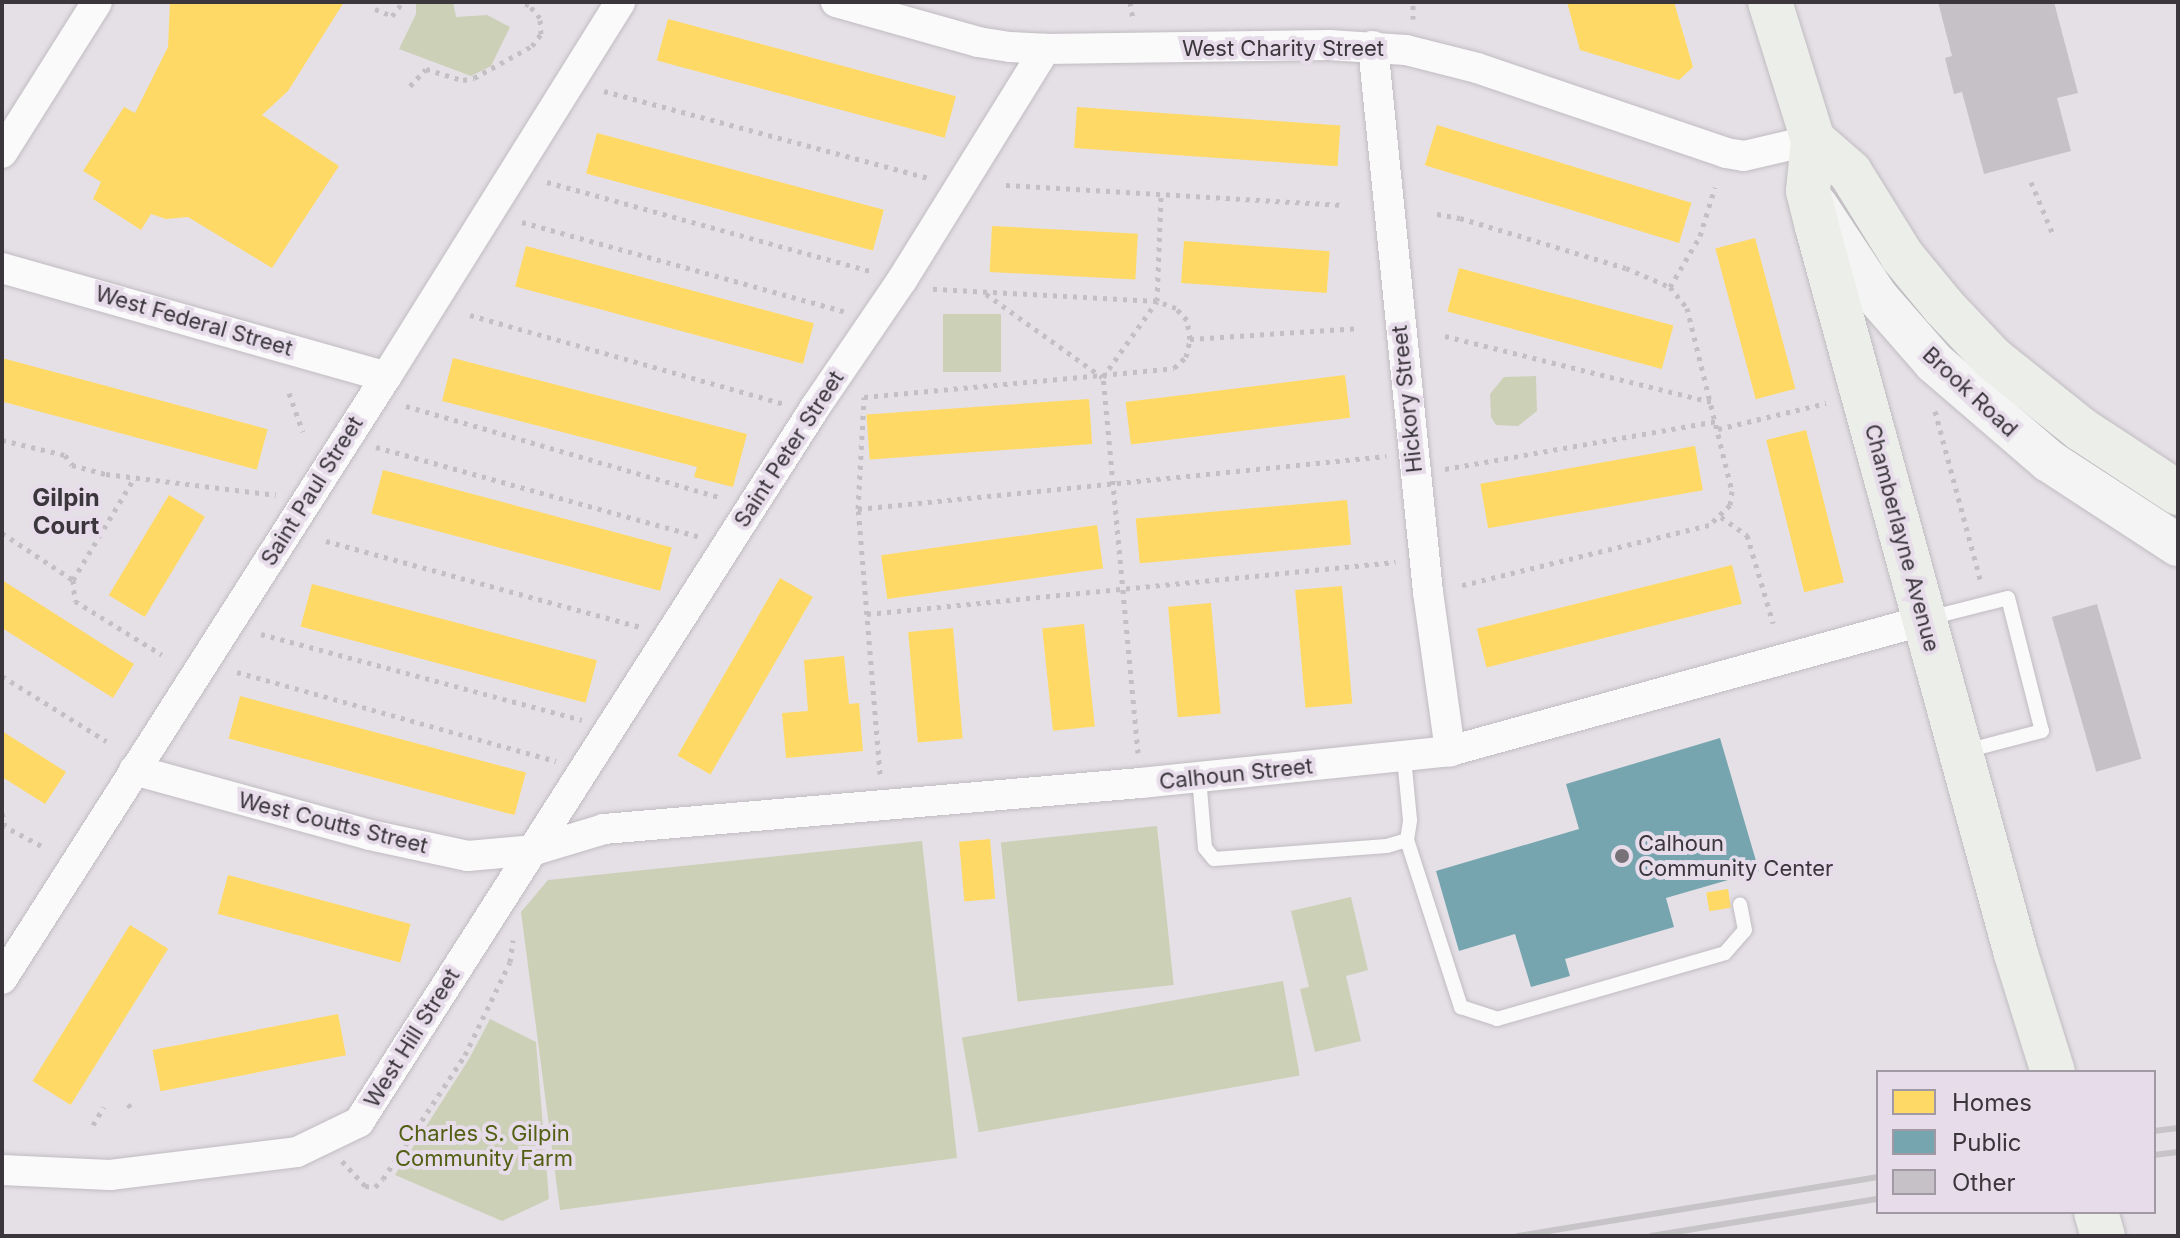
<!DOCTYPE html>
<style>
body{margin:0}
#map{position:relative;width:2180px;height:1238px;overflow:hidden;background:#e5e0e6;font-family:Inter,sans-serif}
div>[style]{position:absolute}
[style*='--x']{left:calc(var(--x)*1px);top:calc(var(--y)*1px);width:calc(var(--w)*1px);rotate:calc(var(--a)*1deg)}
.green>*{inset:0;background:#ccd0b7;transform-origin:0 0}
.homes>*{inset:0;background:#ffd966;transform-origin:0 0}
.public>*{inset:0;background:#76a5af}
.building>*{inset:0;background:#c6c1c6;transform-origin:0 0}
.path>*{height:5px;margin-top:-2.5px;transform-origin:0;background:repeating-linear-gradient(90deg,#c2c0c3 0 4px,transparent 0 10px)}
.roads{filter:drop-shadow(0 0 2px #c0bcc1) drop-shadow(0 0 2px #c0bcc1)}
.service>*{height:14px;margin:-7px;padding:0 7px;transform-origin:7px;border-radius:7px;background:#fbfafb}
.minor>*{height:30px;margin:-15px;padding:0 15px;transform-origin:15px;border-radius:15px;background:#fbfafb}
.secondary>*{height:42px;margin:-21px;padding:0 21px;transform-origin:21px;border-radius:21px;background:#f3f4f3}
.primary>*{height:44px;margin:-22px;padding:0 22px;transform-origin:22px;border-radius:22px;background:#eceeea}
.rail>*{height:6px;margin:-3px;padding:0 3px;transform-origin:3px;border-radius:3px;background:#c6c4c6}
.dots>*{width:22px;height:22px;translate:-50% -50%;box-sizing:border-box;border:4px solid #e6dcea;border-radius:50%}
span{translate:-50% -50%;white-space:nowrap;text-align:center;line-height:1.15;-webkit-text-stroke:8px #e6dcea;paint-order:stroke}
.street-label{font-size:22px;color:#3a363c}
.poi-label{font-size:22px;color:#3a363c}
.left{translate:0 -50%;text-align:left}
.park-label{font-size:22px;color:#535f12}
.neighbourhood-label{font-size:24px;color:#3a363c;font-weight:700}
.frame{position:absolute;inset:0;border:4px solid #3a363c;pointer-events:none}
.legend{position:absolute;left:1876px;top:1070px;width:280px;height:144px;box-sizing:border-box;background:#e6dcea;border:2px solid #a19aa4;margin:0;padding:10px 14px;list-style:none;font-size:24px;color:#3a363c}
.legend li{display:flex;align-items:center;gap:16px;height:40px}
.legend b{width:40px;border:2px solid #a19aa4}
</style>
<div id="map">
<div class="green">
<i style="clip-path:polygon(416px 2px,453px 2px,456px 17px,487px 15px,510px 27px,491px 66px,471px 76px,399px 49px,416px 14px)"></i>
<i style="left:943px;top:314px;width:58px;height:58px"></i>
<i style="clip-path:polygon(1536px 376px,1537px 411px,1518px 426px,1496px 425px,1491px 417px,1490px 394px,1504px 377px)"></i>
<i style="left:1157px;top:826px;width:160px;height:157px;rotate:84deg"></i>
<i style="clip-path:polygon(922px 841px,957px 1158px,560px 1210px,521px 912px,548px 880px)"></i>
<i style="clip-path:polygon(1351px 897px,1368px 970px,1346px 976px,1361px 1041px,1315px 1052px,1300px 989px,1309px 987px,1291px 911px)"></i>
<i style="left:1283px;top:981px;width:96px;height:326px;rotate:80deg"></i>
<i style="clip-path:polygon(490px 1019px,536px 1042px,549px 1199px,502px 1221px,395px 1175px,469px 1059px)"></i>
</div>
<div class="homes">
<i style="clip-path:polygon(170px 2px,344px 2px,288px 91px,262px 115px,339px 166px,272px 268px,188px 217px,166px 219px,151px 214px,141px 230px,93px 199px,101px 182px,83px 171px,124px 107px,135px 113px,168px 47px)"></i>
<i style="clip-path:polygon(1567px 2px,1674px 2px,1693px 67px,1679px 80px,1580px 50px)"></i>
<i style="left:668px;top:19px;width:298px;height:43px;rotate:15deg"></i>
<i style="left:1077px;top:107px;width:264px;height:41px;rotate:4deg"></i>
<i style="left:1437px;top:125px;width:266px;height:42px;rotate:17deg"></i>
<i style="left:597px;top:133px;width:297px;height:42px;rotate:15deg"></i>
<i style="left:992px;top:226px;width:146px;height:46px;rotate:3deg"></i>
<i style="left:1755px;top:238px;width:156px;height:41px;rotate:75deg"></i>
<i style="left:1184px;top:241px;width:146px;height:42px;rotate:4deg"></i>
<i style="left:526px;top:246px;width:298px;height:42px;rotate:15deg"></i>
<i style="left:1459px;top:268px;width:222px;height:45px;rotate:15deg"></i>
<i style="left:2px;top:358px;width:275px;height:42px;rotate:15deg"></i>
<i style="clip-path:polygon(453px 358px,747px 434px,733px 487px,694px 477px,697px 467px,442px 401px)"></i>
<i style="left:1345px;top:375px;width:43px;height:221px;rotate:83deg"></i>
<i style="left:1089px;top:399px;width:45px;height:223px;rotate:86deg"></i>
<i style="left:1806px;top:430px;width:157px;height:41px;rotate:76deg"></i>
<i style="left:1695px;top:446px;width:45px;height:218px;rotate:80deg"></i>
<i style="left:383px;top:470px;width:299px;height:45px;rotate:15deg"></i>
<i style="left:169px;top:495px;width:42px;height:117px;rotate:31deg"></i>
<i style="left:1347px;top:500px;width:45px;height:212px;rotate:85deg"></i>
<i style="left:1097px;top:525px;width:44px;height:218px;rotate:82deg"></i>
<i style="left:1732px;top:565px;width:40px;height:263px;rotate:76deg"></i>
<i style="left:780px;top:578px;width:38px;height:205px;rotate:30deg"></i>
<i style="clip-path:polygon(2px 580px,134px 664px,113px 698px,2px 628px)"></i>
<i style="left:312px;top:584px;width:295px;height:44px;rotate:15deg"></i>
<i style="left:1342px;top:586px;width:118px;height:47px;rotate:85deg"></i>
<i style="left:1211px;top:603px;width:111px;height:43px;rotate:85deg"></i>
<i style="left:1084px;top:624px;width:103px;height:42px;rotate:84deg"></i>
<i style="left:953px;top:628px;width:111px;height:45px;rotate:85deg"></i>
<i style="clip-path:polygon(844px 656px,849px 704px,859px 703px,863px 751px,786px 758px,782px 713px,808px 711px,804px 660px)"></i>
<i style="left:240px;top:696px;width:296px;height:44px;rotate:15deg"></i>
<i style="clip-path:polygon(2px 731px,66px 772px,45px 804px,2px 777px)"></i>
<i style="left:990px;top:839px;width:60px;height:31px;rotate:85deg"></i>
<i style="left:228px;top:875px;width:189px;height:40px;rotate:15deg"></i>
<i style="left:1728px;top:889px;width:19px;height:22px;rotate:81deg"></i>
<i style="left:130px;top:925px;width:45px;height:184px;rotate:32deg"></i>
<i style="left:338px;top:1014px;width:42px;height:189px;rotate:79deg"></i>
</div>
<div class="public">
<i style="clip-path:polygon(1720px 738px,1759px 871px,1666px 898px,1674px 927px,1565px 959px,1570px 976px,1531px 987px,1515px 934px,1459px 951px,1436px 871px,1579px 829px,1566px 784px)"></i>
</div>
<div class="building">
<i style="clip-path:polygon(1938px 2px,2054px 2px,2078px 93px,2057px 98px,2071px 151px,1984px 174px,1962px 92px,1954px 94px,1945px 58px,1952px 56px)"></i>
<i style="left:2097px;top:604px;width:161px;height:47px;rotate:74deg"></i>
</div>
<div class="path">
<i style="--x:1130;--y:2;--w:17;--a:80"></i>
<i style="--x:375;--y:9;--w:18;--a:22"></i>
<i style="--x:392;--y:16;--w:18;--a:-52"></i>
<i style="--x:1413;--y:19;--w:17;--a:-90"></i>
<i style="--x:410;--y:86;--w:23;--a:-47"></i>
<i style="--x:426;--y:69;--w:39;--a:17"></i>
<i style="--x:463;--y:80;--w:11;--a:-10"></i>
<i style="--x:474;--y:78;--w:66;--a:-28.9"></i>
<i style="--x:532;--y:46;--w:15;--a:-53"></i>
<i style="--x:541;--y:34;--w:16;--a:-94"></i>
<i style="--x:540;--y:18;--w:17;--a:-130"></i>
<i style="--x:529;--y:5;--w:9;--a:-162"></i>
<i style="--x:604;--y:91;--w:336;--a:15"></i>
<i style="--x:547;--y:182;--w:335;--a:15.4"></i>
<i style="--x:2031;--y:182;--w:54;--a:67.2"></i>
<i style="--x:1006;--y:185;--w:338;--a:3.4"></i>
<i style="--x:1437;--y:214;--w:23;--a:10"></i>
<i style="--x:1460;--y:218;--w:173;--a:16.8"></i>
<i style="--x:1626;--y:268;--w:48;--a:23.4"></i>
<i style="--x:1670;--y:287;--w:27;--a:51"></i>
<i style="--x:1687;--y:308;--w:188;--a:76.2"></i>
<i style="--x:1732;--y:491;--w:14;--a:98"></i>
<i style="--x:1730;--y:505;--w:29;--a:136"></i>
<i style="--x:1709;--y:525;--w:258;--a:166.3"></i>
<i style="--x:522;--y:222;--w:334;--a:15.5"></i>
<i style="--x:1670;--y:287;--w:59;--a:-59.5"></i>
<i style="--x:1700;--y:236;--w:51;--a:-73"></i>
<i style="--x:986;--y:294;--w:143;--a:35.6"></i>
<i style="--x:470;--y:315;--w:326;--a:15.8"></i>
<i style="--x:1445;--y:336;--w:274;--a:13.9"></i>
<i style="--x:1190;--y:339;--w:168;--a:-3.7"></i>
<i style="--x:289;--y:393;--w:41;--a:70.3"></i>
<i style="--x:406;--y:406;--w:329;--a:16.2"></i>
<i style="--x:1935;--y:411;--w:178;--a:75"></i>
<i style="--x:1718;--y:429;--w:111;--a:-13.5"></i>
<i style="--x:2;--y:440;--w:65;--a:13.4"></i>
<i style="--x:65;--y:455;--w:12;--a:55"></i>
<i style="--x:72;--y:465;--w:35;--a:15"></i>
<i style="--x:106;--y:474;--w:171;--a:7"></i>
<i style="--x:376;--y:447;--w:334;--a:15.5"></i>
<i style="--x:1445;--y:469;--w:275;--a:-10"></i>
<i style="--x:858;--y:509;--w:531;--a:-5.73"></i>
<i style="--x:1721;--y:517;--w:32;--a:35"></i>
<i style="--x:1747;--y:535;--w:92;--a:73.5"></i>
<i style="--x:2;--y:533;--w:85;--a:33.5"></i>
<i style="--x:73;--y:580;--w:21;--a:85"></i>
<i style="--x:75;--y:601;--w:102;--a:31.8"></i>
<i style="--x:326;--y:541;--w:326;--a:15.3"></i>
<i style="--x:73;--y:580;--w:120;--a:-59"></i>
<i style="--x:867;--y:614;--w:531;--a:-5.62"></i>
<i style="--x:261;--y:634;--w:332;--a:15"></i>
<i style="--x:237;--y:672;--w:331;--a:15.6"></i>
<i style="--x:2;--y:676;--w:123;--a:32"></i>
<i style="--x:1138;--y:753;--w:378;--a:-95.3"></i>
<i style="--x:1103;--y:377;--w:93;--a:-54.6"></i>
<i style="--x:1157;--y:301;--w:104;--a:-87.8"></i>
<i style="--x:880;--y:774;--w:266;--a:-94.7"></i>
<i style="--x:858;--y:509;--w:112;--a:-86.9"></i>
<i style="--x:864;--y:397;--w:311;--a:-5.3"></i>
<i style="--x:1174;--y:368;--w:16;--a:-43"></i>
<i style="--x:1186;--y:357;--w:18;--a:-77"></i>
<i style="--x:1190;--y:339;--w:19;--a:-99"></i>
<i style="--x:1187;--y:320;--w:16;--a:-133"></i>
<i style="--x:1176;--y:308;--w:20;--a:-160"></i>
<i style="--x:1157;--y:301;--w:225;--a:-176.9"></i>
<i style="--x:2;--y:813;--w:12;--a:76"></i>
<i style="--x:2;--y:825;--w:45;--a:27.7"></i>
<i style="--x:128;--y:1104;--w:10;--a:53"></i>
<i style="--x:93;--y:1125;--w:21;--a:-59"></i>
<i style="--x:342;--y:1161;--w:34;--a:47"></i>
<i style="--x:365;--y:1186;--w:10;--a:6"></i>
<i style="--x:375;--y:1187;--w:11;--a:-45"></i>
<i style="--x:383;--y:1179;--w:149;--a:-56.5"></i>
<i style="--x:465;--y:1055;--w:103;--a:-64.2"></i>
<i style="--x:510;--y:962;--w:22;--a:-82"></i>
</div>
<div class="roads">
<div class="service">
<i style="--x:1929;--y:618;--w:81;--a:-14.2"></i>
<i style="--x:2008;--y:598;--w:137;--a:75.7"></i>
<i style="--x:2042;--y:731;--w:79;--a:165.3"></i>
<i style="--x:1199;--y:777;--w:71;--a:85.2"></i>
<i style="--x:1205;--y:848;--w:14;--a:51"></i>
<i style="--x:1214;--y:859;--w:173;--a:-4.3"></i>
<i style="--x:1387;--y:846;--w:21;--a:-17"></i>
<i style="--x:1407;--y:840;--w:20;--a:-81"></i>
<i style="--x:1410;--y:820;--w:62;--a:-95.5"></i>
<i style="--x:1407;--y:840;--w:176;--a:72.1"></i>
<i style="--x:1461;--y:1007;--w:38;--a:18"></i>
<i style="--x:1497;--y:1019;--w:237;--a:-16.1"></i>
<i style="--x:1725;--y:953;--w:30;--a:-49"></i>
<i style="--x:1745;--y:930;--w:26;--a:-101"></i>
</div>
<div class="minor">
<i style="--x:836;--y:2;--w:148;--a:15.7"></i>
<i style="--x:978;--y:42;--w:32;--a:9"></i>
<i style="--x:1010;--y:47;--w:35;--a:3"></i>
<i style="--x:1045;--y:49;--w:284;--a:-0.8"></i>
<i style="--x:1329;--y:45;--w:77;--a:3.7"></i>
<i style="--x:1406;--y:50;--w:73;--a:14.2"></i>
<i style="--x:1477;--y:68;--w:263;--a:18.8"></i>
<i style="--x:1726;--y:153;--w:18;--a:9"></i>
<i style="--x:1744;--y:156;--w:71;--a:-13.1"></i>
<i style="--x:1373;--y:46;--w:549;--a:84.25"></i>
<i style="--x:1428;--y:592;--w:161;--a:82.1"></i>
<i style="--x:2;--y:153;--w:178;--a:-57.8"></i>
<i style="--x:2;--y:268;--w:399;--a:15.8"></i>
<i style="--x:134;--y:770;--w:245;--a:15.4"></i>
<i style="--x:370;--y:835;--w:100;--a:12.1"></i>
<i style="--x:468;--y:856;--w:67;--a:-5.1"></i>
<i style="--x:535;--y:850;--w:72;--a:-16.9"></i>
<i style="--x:604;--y:829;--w:539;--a:-4.9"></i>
<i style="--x:1141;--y:783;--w:311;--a:-5.9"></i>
<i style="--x:1450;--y:751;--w:492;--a:-15.4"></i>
<i style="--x:2;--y:979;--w:714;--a:-57.47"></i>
<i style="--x:386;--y:377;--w:442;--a:-58"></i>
<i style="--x:2;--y:1170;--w:108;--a:2.7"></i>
<i style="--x:110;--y:1175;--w:188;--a:-7"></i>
<i style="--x:297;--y:1152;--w:69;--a:-25.8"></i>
<i style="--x:359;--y:1122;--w:849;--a:-57.45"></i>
<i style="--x:816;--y:406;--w:153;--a:-55.7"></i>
<i style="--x:902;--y:280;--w:272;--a:-58.2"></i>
</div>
<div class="secondary">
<i style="--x:1817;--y:206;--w:110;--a:56.5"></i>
<i style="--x:1878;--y:298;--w:86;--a:48.8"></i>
<i style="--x:1935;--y:363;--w:150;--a:40.7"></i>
<i style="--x:2049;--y:461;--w:154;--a:33.1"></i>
</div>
<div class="primary">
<i style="--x:1770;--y:2;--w:145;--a:72.7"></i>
<i style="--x:1813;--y:140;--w:51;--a:95.6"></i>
<i style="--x:1808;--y:191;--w:37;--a:76"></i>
<i style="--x:1817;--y:227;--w:754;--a:74.69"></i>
<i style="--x:2016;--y:954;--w:124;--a:72.6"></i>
<i style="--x:1813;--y:140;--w:49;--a:40.9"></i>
<i style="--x:1850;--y:172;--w:99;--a:58.2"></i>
<i style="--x:1902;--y:256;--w:66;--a:50.5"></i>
<i style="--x:1944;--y:307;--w:70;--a:46.7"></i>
<i style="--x:1992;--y:358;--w:115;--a:38.7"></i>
<i style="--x:2082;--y:430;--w:115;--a:33.3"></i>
<i style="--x:2096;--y:1212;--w:25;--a:74"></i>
</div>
</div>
<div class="rail">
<i style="--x:2154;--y:1131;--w:24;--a:-7"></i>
<i style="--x:2154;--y:1155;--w:24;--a:-7"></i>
<i style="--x:1518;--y:1236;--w:365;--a:-9.3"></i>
<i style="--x:1651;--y:1236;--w:230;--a:-9.3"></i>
</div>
<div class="dots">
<i style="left:1622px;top:856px;background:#767278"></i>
</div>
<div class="street-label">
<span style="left:1283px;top:49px">West Charity Street</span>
<span style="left:194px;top:321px;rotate:16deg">West Federal Street</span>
<span style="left:1970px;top:392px;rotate:43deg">Brook Road</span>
<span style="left:1407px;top:399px;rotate:-96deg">Hickory Street</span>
<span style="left:789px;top:449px;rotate:-57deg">Saint Peter Street</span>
<span style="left:312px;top:491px;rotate:-58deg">Saint Paul Street</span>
<span style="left:1902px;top:538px;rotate:75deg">Chamberlayne Avenue</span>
<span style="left:1236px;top:774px;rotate:-6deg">Calhoun Street</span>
<span style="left:333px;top:823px;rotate:14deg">West Coutts Street</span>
<span style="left:412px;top:1038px;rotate:-58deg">West Hill Street</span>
</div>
<div class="poi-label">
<span class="left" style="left:1638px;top:856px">Calhoun<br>Community Center</span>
</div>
<div class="park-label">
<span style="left:484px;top:1146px">Charles S. Gilpin<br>Community Farm</span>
</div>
<div class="neighbourhood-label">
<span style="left:66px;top:512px">Gilpin<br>Court</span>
</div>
<div class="frame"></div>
<ul class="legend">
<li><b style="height:22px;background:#ffd966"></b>Homes</li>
<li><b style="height:22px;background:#76a5af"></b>Public</li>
<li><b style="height:22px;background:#c6c1c6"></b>Other</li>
</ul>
</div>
